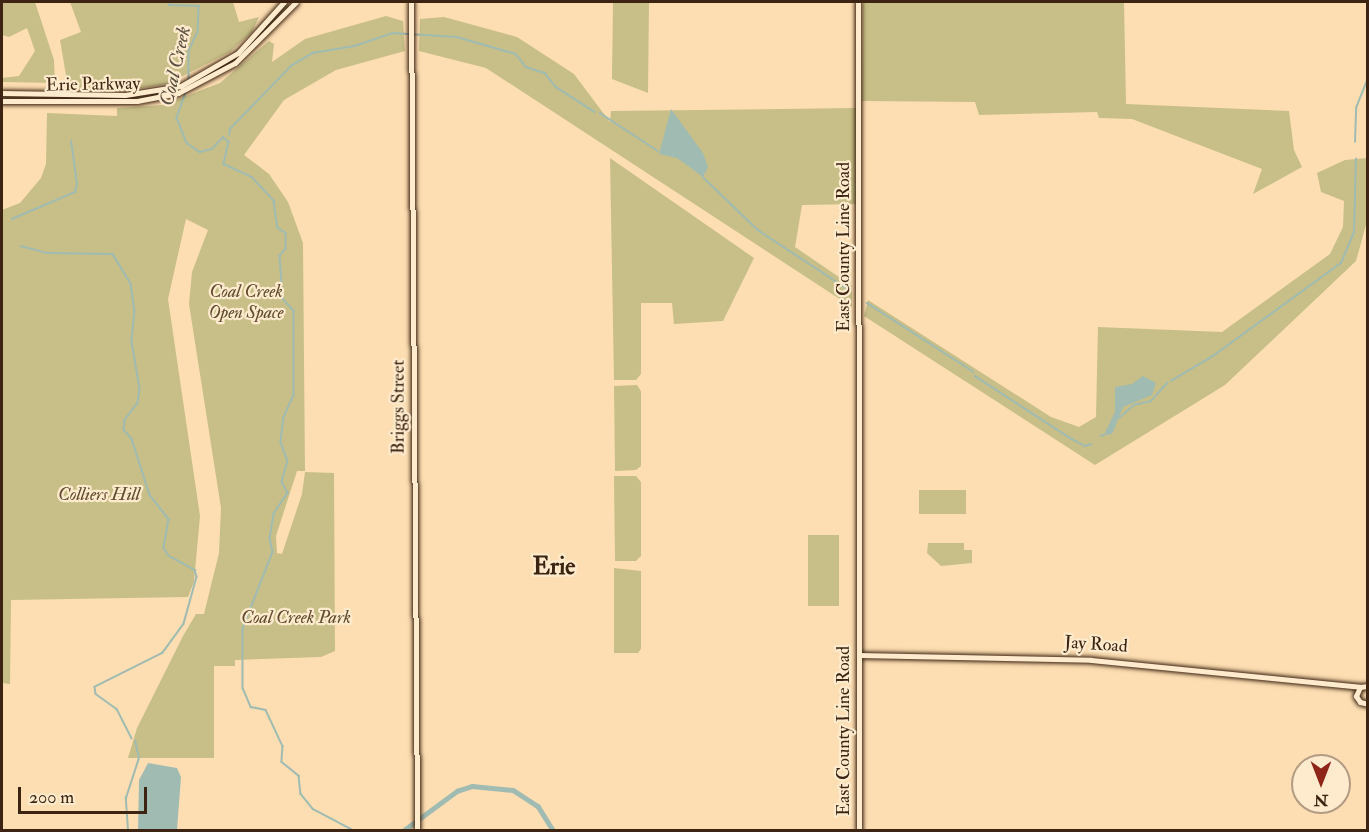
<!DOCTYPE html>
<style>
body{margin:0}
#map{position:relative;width:1369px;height:832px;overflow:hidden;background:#fddeb2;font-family:"IM FELL Double Pica",serif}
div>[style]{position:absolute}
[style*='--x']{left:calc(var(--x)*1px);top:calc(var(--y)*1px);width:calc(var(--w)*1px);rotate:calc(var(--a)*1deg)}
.green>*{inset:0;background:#c7bf87;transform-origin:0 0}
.water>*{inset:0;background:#a0bbb2}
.stream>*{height:1.5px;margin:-0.75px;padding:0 0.75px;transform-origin:0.75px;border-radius:0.75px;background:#a0bbb2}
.canal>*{height:4.5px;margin:-2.25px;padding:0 2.25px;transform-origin:2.25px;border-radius:2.25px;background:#a0bbb2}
.roads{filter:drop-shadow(0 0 2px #3d2412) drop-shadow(0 0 2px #3d2412)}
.secondary>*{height:5px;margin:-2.5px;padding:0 2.5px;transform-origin:2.5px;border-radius:2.5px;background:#feeacd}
span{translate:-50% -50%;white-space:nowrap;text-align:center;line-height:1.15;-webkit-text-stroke:4.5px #feeacd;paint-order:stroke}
.street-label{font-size:18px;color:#3d2412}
.park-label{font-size:18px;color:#604b2f;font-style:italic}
.water-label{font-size:20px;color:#5b5142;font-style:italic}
.district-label{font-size:24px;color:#3d2412;font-weight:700}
.frame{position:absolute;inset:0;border:3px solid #3d2412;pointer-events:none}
.north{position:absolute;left:1291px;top:754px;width:60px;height:60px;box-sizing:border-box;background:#feeacd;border:2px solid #b19b82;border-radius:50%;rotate:180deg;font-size:16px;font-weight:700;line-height:24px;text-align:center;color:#3d2412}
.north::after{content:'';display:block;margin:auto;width:21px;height:27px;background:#8f2418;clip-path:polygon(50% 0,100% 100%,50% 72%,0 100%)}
.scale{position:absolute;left:18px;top:787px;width:129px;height:27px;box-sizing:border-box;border:3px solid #3d2412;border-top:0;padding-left:8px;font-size:18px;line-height:21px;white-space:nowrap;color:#3d2412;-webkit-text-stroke:4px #feeacd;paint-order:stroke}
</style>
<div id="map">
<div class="green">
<i style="clip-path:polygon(2px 2px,35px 2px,54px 60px,55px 83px,2px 82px,2px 78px,19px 76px,35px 51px,27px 28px,9px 37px,2px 35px)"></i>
<i style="clip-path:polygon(70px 2px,233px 2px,239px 22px,259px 17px,252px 32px,230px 52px,167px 84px,128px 90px,68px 87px,60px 40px,81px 32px)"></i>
<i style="clip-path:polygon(613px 2px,649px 2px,648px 93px,612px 79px)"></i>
<i style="clip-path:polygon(863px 2px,1124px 2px,1126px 104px,1289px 111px,1294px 150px,1302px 167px,1253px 194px,1262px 169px,1132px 119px,1099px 118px,1097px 112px,979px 115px,975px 102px,862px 101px)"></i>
<i style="clip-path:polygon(386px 16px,403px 21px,405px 51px,336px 70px,284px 100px,244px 155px,269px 174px,288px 202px,303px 243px,305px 471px,297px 471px,276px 536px,277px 553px,282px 554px,302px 494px,305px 472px,334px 473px,335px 651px,321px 657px,235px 660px,235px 666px,214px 666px,214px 758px,128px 758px,137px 728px,183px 636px,196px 614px,204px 614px,219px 553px,221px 508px,189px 304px,192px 272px,208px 230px,186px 219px,168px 299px,200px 516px,194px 582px,188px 597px,11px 600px,10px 684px,2px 683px,2px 210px,20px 203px,41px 178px,46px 164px,47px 113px,117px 116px,117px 108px,163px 105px,220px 83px,269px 41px,274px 44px,272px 62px,305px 39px)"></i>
<i style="clip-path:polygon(444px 17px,517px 37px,574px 74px,610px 122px,611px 111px,856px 108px,858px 204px,802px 205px,795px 247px,852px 286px,852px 307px,486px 68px,419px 51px,420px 19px)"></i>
<i style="clip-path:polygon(610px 158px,754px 258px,723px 321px,674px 324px,672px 303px,641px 303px,641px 374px,636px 380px,614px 380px)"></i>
<i style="clip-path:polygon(1367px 158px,1367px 221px,1356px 261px,1225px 385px,1095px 465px,864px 316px,868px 300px,1051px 417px,1079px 427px,1096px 417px,1098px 327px,1222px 332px,1330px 254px,1343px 227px,1344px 201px,1321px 192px,1317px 173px,1345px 160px)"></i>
<i style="clip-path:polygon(637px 385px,641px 391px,641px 466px,636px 470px,615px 471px,614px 386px)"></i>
<i style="clip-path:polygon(614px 476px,636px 476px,641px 482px,641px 556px,636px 561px,615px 561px)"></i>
<i style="left:919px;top:490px;width:47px;height:24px"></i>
<i style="left:808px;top:535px;width:31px;height:71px"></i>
<i style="clip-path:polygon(928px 543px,964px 543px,964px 550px,972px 550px,972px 563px,941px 566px,927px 553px)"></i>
<i style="clip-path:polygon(614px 568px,641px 571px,641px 649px,638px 653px,614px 653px)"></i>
</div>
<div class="water">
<i style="clip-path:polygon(671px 109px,703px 153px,708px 167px,703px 177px,677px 158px,659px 154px)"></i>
<i style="clip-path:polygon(1143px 376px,1156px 383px,1152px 395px,1123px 407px,1112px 434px,1104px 435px,1115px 412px,1115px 387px,1132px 384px)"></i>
<i style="clip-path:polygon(148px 763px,177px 768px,181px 777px,177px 830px,138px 830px,139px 780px)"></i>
</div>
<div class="stream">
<i style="--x:168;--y:2;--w:4;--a:56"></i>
<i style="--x:170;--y:5;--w:29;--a:2"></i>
<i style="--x:199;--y:6;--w:26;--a:92"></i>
<i style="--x:198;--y:32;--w:21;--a:115"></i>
<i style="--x:189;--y:51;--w:28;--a:90"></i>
<i style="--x:187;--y:90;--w:30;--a:110"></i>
<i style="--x:177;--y:118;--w:27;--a:68"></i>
<i style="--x:187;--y:143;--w:16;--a:35"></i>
<i style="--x:200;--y:152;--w:12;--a:-14"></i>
<i style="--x:212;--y:149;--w:16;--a:-47"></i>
<i style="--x:223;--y:137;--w:8;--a:40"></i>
<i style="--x:229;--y:142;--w:23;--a:103"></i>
<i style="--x:224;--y:164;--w:31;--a:25"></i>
<i style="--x:252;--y:177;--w:33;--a:47"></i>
<i style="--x:274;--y:201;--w:27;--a:82"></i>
<i style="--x:278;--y:228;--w:9;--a:32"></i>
<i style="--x:286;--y:233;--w:16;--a:90"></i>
<i style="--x:286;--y:249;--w:9;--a:131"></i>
<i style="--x:280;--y:256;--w:43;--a:86"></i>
<i style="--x:283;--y:299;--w:16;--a:47"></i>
<i style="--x:294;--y:311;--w:84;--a:90"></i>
<i style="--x:294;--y:395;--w:24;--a:114"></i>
<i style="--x:284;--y:417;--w:25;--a:97"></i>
<i style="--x:281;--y:442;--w:20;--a:70"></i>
<i style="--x:288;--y:461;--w:22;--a:106"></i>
<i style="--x:282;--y:482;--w:13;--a:61"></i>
<i style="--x:288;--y:493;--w:25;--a:124"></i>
<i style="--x:274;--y:514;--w:24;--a:99"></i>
<i style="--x:270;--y:538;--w:14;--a:78"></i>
<i style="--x:273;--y:552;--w:83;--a:111.3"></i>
<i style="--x:243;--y:629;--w:59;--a:90"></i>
<i style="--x:243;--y:688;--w:21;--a:67"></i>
<i style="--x:251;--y:707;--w:15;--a:11"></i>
<i style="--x:266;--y:710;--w:40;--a:65"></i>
<i style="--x:283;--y:746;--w:16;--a:94"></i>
<i style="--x:282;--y:762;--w:22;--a:39"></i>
<i style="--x:299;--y:776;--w:18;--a:84"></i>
<i style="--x:301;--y:794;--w:19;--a:51"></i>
<i style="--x:313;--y:809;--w:45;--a:27.7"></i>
<i style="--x:600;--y:113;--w:69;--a:33.2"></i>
<i style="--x:229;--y:135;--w:6;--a:-81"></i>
<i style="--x:230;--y:129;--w:88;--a:-45.9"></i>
<i style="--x:291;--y:66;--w:26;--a:-31"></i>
<i style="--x:313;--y:53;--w:43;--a:-9.5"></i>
<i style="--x:355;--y:46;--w:39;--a:-19"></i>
<i style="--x:392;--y:33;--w:65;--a:3.5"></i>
<i style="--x:457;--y:37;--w:61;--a:16.1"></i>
<i style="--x:516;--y:54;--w:16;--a:52"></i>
<i style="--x:526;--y:67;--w:20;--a:18"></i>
<i style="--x:545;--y:73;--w:18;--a:52"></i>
<i style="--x:556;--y:87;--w:46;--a:32.7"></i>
<i style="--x:1355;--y:142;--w:34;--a:-88"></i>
<i style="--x:1356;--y:108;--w:29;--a:-68"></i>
<i style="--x:703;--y:177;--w:76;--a:43.9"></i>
<i style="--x:758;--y:230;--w:109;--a:33.4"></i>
<i style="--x:12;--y:219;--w:69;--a:-23.2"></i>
<i style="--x:75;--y:192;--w:8;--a:-76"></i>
<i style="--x:77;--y:184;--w:43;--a:-97.9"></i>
<i style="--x:21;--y:246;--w:27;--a:15"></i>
<i style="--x:47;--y:253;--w:66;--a:0.9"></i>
<i style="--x:113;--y:254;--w:35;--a:59"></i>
<i style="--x:131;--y:284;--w:27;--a:82"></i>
<i style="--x:135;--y:311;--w:31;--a:96"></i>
<i style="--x:132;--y:342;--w:48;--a:80.3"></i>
<i style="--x:140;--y:389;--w:14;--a:98"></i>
<i style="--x:138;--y:403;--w:21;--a:127"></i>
<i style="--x:125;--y:420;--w:10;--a:96"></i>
<i style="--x:124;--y:430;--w:12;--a:48"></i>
<i style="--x:132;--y:439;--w:59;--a:72.2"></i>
<i style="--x:150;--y:495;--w:31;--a:52"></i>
<i style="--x:169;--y:519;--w:29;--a:100"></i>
<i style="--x:164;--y:548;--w:9;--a:58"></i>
<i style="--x:169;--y:556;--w:30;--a:28"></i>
<i style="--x:195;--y:570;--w:7;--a:74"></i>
<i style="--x:197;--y:577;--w:49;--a:105.5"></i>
<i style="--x:184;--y:624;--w:36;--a:126"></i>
<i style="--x:163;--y:653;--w:76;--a:153.4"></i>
<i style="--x:95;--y:687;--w:7;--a:82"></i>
<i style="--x:96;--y:694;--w:26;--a:36"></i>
<i style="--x:117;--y:709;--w:33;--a:63"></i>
<i style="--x:867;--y:303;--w:127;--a:32.8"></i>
<i style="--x:975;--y:376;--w:113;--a:33.1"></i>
<i style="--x:1070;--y:438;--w:17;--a:28"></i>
<i style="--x:1085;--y:446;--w:6;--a:-18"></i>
<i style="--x:1171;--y:381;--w:49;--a:-30.8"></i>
<i style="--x:1213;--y:356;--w:158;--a:-36"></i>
<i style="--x:1341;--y:263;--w:33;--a:-67"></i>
<i style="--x:1354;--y:233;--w:74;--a:-88.5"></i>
<i style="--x:1119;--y:418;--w:20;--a:-41"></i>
<i style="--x:1134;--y:405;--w:17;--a:-13"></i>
<i style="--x:1151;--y:401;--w:24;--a:-48"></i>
<i style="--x:1101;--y:436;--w:3;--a:-18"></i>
<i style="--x:128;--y:830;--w:32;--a:-94"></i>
<i style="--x:126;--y:798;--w:42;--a:-72"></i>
<i style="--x:139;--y:758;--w:17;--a:-103"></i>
</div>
<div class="canal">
<i style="--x:404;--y:830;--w:66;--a:-36.3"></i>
<i style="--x:457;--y:791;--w:16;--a:-18"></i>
<i style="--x:472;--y:786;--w:41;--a:5.6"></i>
<i style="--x:513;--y:790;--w:30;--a:33"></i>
<i style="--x:538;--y:806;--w:28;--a:58"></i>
</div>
<div class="roads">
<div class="secondary">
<i style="--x:411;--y:2;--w:828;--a:89.58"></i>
<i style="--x:858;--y:2;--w:629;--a:89.91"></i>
<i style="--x:2;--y:93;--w:123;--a:0.9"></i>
<i style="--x:125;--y:95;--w:57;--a:-9.1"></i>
<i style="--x:181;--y:86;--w:66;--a:-30.1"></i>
<i style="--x:238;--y:53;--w:69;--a:-48"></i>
<i style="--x:2;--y:101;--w:135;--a:0"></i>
<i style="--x:137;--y:101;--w:42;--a:-11"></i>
<i style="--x:178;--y:93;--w:64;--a:-27.8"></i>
<i style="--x:235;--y:63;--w:86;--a:-45"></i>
<i style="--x:859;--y:655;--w:232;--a:1.2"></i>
<i style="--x:1091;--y:660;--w:270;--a:5.7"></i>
<i style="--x:1368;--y:686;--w:8;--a:173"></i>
<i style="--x:1360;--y:687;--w:10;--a:114"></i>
<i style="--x:1356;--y:696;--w:7;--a:56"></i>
<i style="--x:1360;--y:702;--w:8;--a:14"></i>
<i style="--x:859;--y:830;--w:336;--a:-90"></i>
</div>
</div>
<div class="street-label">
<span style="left:93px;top:85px;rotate:-1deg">Erie Parkway</span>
<span style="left:844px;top:247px;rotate:-90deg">East County Line Road</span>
<span style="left:399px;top:407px;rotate:-90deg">Briggs Street</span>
<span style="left:1096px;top:645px;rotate:4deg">Jay Road</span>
<span style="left:844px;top:731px;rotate:-90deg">East County Line Road</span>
</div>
<div class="park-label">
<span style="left:246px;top:303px">Coal Creek<br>Open Space</span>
<span style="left:99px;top:495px">Colliers Hill</span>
<span style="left:296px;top:618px">Coal Creek Park</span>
</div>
<div class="water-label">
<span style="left:175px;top:66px;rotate:-77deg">Coal Creek</span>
</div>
<div class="district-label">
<span style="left:554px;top:567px">Erie</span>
</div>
<div class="frame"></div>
<div class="north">N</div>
<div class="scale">200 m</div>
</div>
